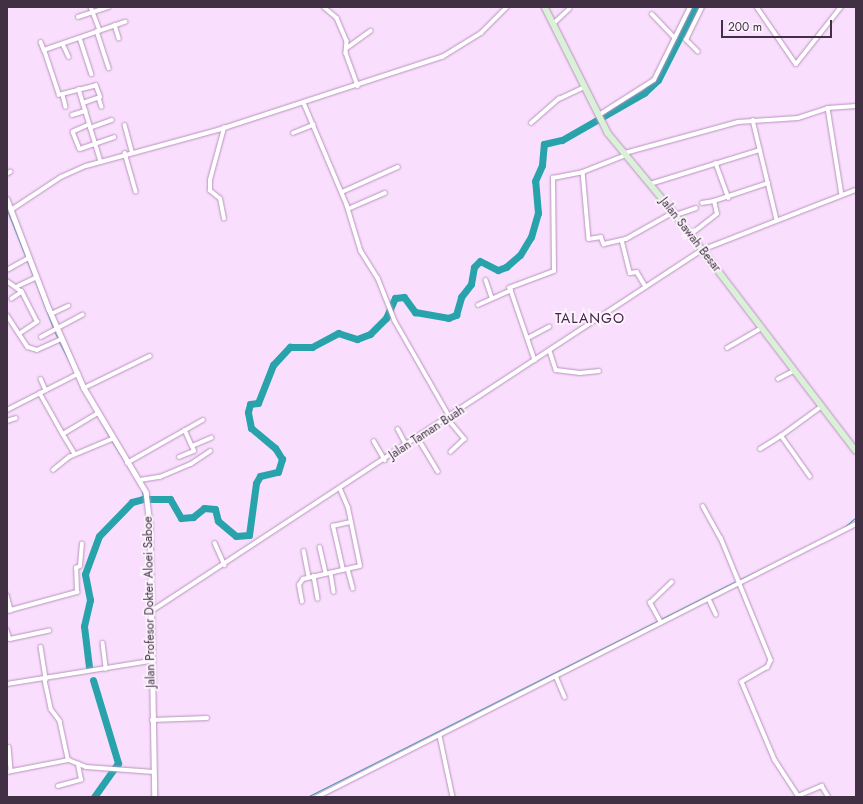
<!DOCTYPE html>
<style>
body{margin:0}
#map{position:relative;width:863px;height:804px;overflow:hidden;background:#f9dffd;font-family:Jost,sans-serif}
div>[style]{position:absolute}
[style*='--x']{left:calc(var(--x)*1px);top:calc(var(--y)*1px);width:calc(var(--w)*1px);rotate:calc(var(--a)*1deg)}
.stream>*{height:1px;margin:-0.5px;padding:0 0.5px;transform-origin:0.5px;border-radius:0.5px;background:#29a3ab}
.river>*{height:7px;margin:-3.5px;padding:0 3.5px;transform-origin:3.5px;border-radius:3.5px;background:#29a3ab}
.roads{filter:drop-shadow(0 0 1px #ba91bf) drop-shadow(0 0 1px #ba91bf)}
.minor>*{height:3.5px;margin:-1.75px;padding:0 1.75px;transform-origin:1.75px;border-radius:1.75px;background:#fff}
.tertiary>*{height:4.5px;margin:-2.25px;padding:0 2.25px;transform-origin:2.25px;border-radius:2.25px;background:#fff}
.secondary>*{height:5.5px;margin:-2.75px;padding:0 2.75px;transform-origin:2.75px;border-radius:2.75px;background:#d9f1d7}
span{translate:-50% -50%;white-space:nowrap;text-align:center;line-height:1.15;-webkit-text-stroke:4px #fcf3fd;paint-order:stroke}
.street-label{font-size:12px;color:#413043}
.quarter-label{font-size:14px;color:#442249;letter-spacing:1px}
.frame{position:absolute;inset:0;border:8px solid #413043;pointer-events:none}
.scale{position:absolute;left:721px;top:20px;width:111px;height:18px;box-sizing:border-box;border:2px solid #413043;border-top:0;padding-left:5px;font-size:12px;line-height:14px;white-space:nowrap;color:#413043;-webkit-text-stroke:3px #fcf3fd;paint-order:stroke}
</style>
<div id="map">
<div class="stream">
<i style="--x:7;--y:210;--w:73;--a:68.3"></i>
<i style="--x:35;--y:280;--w:51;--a:69.4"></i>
<i style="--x:54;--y:331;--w:9;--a:63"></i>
<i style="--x:59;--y:342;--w:109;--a:62"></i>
<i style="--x:112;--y:441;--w:38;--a:58"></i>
<i style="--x:142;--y:490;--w:9;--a:84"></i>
<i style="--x:741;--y:579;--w:111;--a:-26.1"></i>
<i style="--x:841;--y:530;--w:20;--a:-41"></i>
<i style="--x:661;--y:619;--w:82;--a:-26.9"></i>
<i style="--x:307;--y:797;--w:392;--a:-26.7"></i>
</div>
<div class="river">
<i style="--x:89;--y:667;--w:41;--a:-97"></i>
<i style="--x:84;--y:626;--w:27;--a:-77"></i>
<i style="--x:90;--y:600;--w:26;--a:-101"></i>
<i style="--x:85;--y:574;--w:40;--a:-69.8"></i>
<i style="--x:99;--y:536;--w:47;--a:-45.9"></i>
<i style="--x:132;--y:502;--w:11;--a:-15"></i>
<i style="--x:143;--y:499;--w:27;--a:0"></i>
<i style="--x:170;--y:499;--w:22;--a:60"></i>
<i style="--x:181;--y:518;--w:12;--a:-5"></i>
<i style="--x:193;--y:517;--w:14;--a:-39"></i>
<i style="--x:204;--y:508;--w:11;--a:5"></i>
<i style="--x:215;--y:509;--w:12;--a:76"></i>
<i style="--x:218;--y:521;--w:23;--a:40"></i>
<i style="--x:236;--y:536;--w:13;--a:-4"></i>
<i style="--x:249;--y:535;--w:52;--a:-82.3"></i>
<i style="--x:256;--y:483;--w:8;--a:-60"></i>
<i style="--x:260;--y:476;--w:18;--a:-13"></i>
<i style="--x:278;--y:472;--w:14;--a:-73"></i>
<i style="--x:282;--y:459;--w:13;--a:-122"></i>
<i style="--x:275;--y:448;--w:31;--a:-140"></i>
<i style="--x:251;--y:428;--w:16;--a:-101"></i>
<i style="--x:248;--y:412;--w:8;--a:-76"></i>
<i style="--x:250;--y:404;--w:8;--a:-7"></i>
<i style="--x:258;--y:403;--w:41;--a:-68.5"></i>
<i style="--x:273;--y:365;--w:25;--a:-47"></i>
<i style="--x:290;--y:347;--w:22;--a:0"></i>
<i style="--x:312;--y:347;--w:30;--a:-28"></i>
<i style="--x:338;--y:333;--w:20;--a:18"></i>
<i style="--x:357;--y:339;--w:14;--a:-21"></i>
<i style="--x:370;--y:334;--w:23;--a:-45"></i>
<i style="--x:386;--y:318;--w:22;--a:-66"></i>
<i style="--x:395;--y:298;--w:9;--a:-6"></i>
<i style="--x:404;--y:297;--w:19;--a:54"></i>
<i style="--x:415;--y:312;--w:34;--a:10"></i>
<i style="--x:448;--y:318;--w:9;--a:-21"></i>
<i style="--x:456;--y:315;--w:19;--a:-74"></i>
<i style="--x:461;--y:297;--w:16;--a:-52"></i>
<i style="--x:471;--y:284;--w:17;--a:-80"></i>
<i style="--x:474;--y:267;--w:8;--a:-45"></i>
<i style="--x:480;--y:261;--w:20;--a:27"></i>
<i style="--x:498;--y:270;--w:9;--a:-21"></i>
<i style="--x:506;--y:267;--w:18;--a:-41"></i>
<i style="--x:520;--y:255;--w:21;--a:-59"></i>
<i style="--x:531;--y:237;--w:25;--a:-74"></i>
<i style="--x:538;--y:213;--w:32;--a:-95"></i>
<i style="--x:535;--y:181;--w:17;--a:-66"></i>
<i style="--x:542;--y:165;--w:21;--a:-85"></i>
<i style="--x:544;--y:144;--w:18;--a:-13"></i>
<i style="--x:562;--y:140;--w:95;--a:-29.8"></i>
<i style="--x:644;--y:93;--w:19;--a:-43"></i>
<i style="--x:658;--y:80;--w:82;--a:-63.1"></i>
<i style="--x:93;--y:680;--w:87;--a:73.2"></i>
<i style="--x:118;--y:763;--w:42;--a:125.2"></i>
</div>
<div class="roads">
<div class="minor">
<i style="--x:91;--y:7;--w:25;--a:69"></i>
<i style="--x:324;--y:7;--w:17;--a:40"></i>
<i style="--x:337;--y:18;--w:25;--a:67"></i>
<i style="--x:347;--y:41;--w:12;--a:95"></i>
<i style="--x:346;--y:53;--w:35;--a:70"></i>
<i style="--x:757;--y:7;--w:69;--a:55.6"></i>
<i style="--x:796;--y:64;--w:73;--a:-51.7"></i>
<i style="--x:652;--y:14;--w:33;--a:46"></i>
<i style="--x:78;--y:17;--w:32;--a:-18"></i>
<i style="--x:553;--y:24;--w:22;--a:-43"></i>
<i style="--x:115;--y:25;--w:14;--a:73"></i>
<i style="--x:97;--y:31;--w:39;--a:72"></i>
<i style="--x:80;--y:38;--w:38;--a:72"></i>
<i style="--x:41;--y:42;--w:9;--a:69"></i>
<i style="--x:63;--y:44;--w:14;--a:65"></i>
<i style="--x:347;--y:48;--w:29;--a:-36"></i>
<i style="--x:698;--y:52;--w:17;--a:-135"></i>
<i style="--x:686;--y:40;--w:37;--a:-64"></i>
<i style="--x:79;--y:89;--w:76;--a:73.2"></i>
<i style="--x:63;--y:95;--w:12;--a:76"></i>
<i style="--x:99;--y:98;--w:9;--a:72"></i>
<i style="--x:83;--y:103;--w:18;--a:-19"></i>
<i style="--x:100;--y:97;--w:12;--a:-110"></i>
<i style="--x:96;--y:86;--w:38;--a:166"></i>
<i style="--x:59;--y:95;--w:47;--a:-108.4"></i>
<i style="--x:44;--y:50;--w:86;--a:-19.1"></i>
<i style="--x:304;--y:103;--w:111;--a:67.1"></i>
<i style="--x:347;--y:205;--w:48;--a:73.1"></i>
<i style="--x:361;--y:251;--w:32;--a:58"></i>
<i style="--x:378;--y:278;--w:46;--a:68.4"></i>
<i style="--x:395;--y:321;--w:111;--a:60.2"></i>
<i style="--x:828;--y:108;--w:88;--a:80.9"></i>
<i style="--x:72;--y:115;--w:14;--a:-17"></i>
<i style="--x:599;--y:115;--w:65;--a:-32.5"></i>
<i style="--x:654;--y:80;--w:81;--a:-63.7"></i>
<i style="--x:753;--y:120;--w:103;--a:76.5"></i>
<i style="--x:531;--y:123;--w:37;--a:-41"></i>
<i style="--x:559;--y:99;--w:26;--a:-25"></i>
<i style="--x:89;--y:125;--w:17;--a:156"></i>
<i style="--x:73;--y:132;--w:18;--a:68"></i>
<i style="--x:80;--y:149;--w:36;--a:-19"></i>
<i style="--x:125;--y:125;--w:28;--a:75"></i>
<i style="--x:90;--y:128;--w:23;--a:-20"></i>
<i style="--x:293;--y:133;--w:22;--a:-22"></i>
<i style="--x:125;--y:153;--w:40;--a:74"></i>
<i style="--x:625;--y:153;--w:117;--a:-15.3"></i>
<i style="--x:738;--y:122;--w:60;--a:-3.8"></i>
<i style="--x:798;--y:118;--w:32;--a:-18"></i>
<i style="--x:828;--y:108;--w:28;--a:-4"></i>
<i style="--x:716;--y:163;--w:37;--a:70"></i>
<i style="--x:583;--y:172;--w:67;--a:84.9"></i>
<i style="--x:589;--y:239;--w:12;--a:-9"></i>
<i style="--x:601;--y:237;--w:8;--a:67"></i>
<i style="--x:604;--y:244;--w:23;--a:-13"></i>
<i style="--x:626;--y:239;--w:55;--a:-29.4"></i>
<i style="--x:7;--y:174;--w:4;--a:-34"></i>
<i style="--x:650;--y:184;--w:115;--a:-17.2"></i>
<i style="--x:342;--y:192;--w:61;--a:-24.1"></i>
<i style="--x:702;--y:203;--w:12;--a:-9"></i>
<i style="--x:348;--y:209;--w:40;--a:-23.4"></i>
<i style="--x:11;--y:210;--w:60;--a:-33.4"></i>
<i style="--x:61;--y:177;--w:27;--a:-24"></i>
<i style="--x:86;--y:166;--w:137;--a:-15.3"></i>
<i style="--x:218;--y:130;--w:236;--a:-18.1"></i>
<i style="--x:442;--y:57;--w:46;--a:-31.6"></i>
<i style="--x:481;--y:33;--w:37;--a:-45"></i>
<i style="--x:676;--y:215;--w:21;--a:-19"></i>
<i style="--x:224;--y:219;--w:20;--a:-101"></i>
<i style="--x:220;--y:199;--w:13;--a:-141"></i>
<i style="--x:210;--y:191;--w:11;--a:-90"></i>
<i style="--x:210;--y:180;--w:54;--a:-74.9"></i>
<i style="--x:690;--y:235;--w:34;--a:-38"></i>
<i style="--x:717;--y:214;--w:13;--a:-103"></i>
<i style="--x:714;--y:201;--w:57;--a:-18.4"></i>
<i style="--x:622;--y:240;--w:34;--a:76"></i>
<i style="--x:630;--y:273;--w:7;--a:-8"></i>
<i style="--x:637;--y:272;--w:17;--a:59"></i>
<i style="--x:7;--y:270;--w:25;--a:-29"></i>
<i style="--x:486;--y:280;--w:18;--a:71"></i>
<i style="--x:7;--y:281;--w:19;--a:36"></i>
<i style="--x:22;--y:292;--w:12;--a:145"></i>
<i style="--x:18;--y:286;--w:21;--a:-25"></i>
<i style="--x:509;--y:288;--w:48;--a:-20.7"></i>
<i style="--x:554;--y:271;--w:93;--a:-90.6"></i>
<i style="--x:553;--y:178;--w:31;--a:-11"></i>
<i style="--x:583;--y:172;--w:46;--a:-21.6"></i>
<i style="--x:478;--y:305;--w:36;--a:-24"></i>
<i style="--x:511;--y:290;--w:74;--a:71.1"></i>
<i style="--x:51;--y:314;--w:19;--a:-25"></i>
<i style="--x:7;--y:315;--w:38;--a:57"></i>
<i style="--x:28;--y:347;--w:9;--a:18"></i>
<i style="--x:37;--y:350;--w:27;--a:-24"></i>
<i style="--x:19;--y:334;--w:22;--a:-34"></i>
<i style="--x:37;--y:322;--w:34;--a:-117"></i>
<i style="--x:41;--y:337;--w:47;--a:-28.2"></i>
<i style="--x:528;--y:338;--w:24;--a:-28"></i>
<i style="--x:727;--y:348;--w:39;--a:-30"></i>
<i style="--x:550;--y:351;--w:20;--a:72"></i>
<i style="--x:556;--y:370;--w:24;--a:7"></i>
<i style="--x:580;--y:373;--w:19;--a:-6"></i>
<i style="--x:41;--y:379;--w:12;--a:66"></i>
<i style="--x:778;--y:379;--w:18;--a:-27"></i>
<i style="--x:84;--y:388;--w:73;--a:-25.9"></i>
<i style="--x:40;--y:393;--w:47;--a:60.7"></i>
<i style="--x:63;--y:434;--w:41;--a:-31"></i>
<i style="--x:7;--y:410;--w:80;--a:-26.9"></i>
<i style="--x:448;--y:419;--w:26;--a:50"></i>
<i style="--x:465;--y:439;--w:19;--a:137"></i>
<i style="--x:7;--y:421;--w:9;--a:-18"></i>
<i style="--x:398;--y:429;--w:19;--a:62"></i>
<i style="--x:185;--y:430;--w:17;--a:66"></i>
<i style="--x:192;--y:446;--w:21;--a:-23"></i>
<i style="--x:63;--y:434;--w:23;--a:59"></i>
<i style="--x:418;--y:438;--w:39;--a:59"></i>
<i style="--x:374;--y:441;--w:22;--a:60"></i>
<i style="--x:760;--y:449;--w:25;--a:-32"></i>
<i style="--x:179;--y:457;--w:16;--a:-22"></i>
<i style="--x:194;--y:451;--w:5;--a:-112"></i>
<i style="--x:127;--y:463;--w:87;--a:-29.5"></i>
<i style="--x:53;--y:470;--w:21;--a:-39"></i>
<i style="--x:69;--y:457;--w:47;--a:-22.7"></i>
<i style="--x:810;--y:477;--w:50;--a:-125.3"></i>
<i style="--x:781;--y:436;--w:51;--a:-36.2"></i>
<i style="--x:140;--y:480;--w:20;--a:-9"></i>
<i style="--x:160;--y:477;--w:34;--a:-23"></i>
<i style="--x:191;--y:464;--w:23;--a:-34"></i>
<i style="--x:703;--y:506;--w:37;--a:61"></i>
<i style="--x:721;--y:538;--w:132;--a:67.7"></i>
<i style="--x:771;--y:660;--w:8;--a:113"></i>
<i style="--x:768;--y:667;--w:30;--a:150"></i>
<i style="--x:742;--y:682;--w:85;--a:67.1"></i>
<i style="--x:775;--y:760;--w:44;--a:57"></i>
<i style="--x:215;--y:543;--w:24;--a:66"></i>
<i style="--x:320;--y:547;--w:27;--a:77"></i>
<i style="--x:304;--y:551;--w:26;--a:79"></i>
<i style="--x:348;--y:569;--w:20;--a:75"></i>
<i style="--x:343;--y:570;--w:45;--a:-102.8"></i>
<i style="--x:333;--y:526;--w:18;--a:-13"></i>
<i style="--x:331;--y:573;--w:19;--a:81"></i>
<i style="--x:314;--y:576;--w:23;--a:80"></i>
<i style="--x:7;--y:595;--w:16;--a:75"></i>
<i style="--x:709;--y:599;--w:17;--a:65"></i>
<i style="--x:302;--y:602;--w:17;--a:-100"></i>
<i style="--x:299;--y:585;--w:7;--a:-56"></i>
<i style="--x:303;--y:579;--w:58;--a:-12.8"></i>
<i style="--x:360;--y:566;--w:59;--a:-101.7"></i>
<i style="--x:348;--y:508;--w:21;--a:-113"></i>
<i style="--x:7;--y:611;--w:73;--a:-15.2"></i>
<i style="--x:77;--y:592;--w:24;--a:-92"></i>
<i style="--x:76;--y:568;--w:4;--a:-27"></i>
<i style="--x:80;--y:566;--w:22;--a:-85"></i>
<i style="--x:150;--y:612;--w:660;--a:-33.26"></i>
<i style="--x:702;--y:250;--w:165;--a:-21.3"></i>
<i style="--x:661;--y:623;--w:23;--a:-119"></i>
<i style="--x:650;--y:603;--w:30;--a:-44"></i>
<i style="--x:7;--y:630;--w:9;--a:72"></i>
<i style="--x:10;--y:639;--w:40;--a:-12"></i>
<i style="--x:103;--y:643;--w:26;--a:83"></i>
<i style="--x:41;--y:647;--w:33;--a:81"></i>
<i style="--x:556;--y:676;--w:23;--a:67"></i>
<i style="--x:45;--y:680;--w:30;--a:78"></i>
<i style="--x:51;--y:709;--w:15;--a:53"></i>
<i style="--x:60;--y:721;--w:40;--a:78"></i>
<i style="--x:7;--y:684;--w:146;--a:-9.1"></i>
<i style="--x:152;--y:720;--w:55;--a:-2.1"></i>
<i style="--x:440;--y:736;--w:62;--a:78"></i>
<i style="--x:9;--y:747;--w:24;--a:85"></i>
<i style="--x:7;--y:772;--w:63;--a:-11"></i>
<i style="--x:69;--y:760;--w:18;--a:22"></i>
<i style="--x:86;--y:767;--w:68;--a:4.2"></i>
<i style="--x:58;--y:786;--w:24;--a:-15"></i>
<i style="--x:81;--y:780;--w:16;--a:-101"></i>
<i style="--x:798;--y:796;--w:26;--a:-23"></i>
<i style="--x:822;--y:786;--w:12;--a:59"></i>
<i style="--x:317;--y:797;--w:604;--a:-26.86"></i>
</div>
<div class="tertiary">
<i style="--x:7;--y:199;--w:118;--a:69.1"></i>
<i style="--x:49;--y:309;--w:86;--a:66.1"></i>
<i style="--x:84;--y:388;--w:121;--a:59.2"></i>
<i style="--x:146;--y:492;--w:32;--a:83"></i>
<i style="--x:150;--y:524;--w:273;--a:89"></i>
</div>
<div class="secondary">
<i style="--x:545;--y:7;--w:141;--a:63.4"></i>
<i style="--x:608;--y:133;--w:105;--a:50.4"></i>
<i style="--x:675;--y:214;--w:298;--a:52.6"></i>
</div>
</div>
<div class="street-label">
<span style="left:690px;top:235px;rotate:52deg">Jalan Sawah Besar</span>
<span style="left:427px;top:433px;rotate:-33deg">Jalan Taman Buah</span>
<span style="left:150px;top:602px;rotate:-91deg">Jalan Profesor Dokter Aloei Saboe</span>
</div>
<div class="quarter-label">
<span style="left:590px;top:318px">TALANGO</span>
</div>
<div class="frame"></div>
<div class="scale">200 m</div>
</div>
